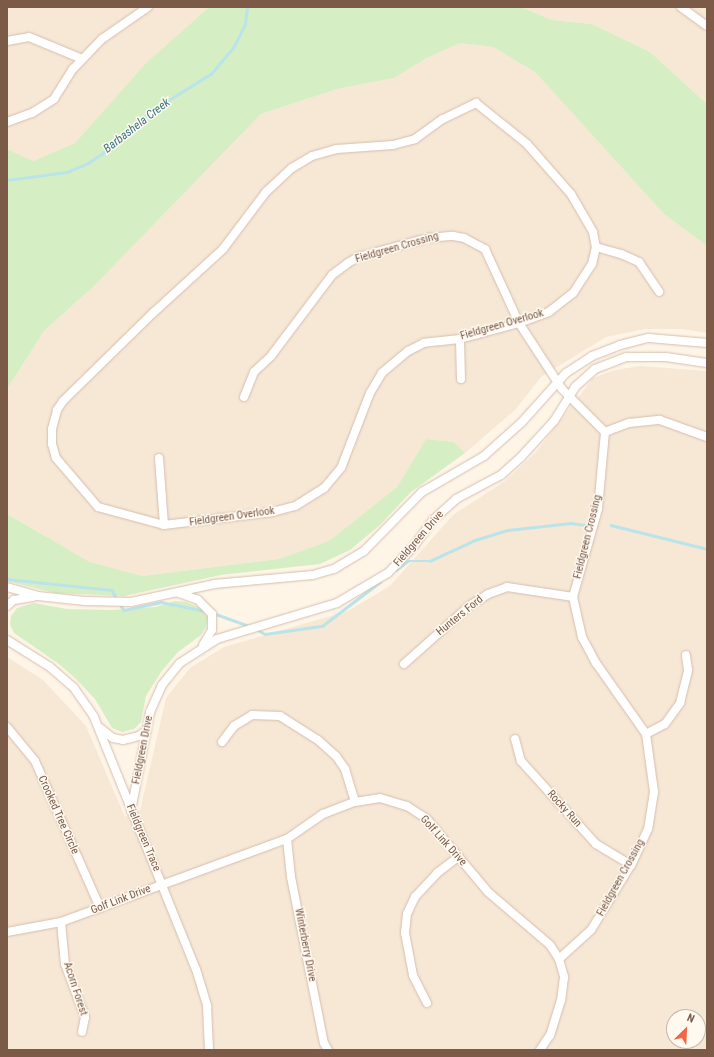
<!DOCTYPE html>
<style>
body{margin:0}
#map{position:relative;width:714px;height:1057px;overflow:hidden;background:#fef5e7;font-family:"Roboto Condensed",sans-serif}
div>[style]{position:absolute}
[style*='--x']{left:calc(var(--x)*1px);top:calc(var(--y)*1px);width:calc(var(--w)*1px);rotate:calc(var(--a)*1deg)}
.residential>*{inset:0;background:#f7e7d5}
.green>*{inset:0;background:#d6eec4}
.stream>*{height:2.5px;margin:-1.25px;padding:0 1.25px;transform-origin:1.25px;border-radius:1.25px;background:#b9e4ea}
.roads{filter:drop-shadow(0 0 1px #d4beae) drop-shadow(0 0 1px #d4beae)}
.minor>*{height:8px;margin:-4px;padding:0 4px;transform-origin:4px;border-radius:4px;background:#fff}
span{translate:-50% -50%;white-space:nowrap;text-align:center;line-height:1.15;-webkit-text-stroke:3px #fff9f0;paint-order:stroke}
.street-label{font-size:11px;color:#7b5a48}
.water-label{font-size:12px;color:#3a7782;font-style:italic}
.frame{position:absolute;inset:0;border:8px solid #7b5a48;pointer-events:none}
.north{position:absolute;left:666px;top:1009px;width:40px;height:40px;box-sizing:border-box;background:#fff9f0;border:1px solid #cab9ad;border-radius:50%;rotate:24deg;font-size:11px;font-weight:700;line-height:16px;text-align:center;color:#7b5a48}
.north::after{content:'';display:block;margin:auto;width:14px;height:18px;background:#f26643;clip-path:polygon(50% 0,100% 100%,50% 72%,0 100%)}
</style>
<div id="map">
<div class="residential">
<i style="clip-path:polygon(7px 7px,209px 7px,146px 63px,75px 143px,33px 161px,7px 149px)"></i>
<i style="clip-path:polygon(521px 7px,707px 7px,707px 104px,650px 52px,592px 24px,552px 20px)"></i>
<i style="clip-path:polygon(460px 43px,493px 47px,535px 72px,664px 214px,707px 246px,707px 333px,682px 329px,645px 329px,606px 337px,541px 377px,515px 410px,465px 453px,454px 442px,426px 439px,397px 487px,329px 541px,279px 559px,142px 576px,90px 562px,7px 514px,7px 389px,44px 331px,94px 286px,261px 114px,337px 89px,394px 78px,427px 58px)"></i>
<i style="clip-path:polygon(evenodd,640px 366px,707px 371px,707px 1050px,7px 1050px,7px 657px,43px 680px,86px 726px,125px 817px,140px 811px,166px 698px,190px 668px,224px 647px,348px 611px,390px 586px,453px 515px,505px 481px,536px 452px,593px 378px,615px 370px,640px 366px,674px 1017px,698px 1017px,698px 1041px,674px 1041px,674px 1017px)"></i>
</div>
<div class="green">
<i style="clip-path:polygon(209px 7px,521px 7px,552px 20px,592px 24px,650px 52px,707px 104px,707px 246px,664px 214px,535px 72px,493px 47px,460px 43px,427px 58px,394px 78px,337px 89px,261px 114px,94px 286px,44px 331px,7px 389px,7px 149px,33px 161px,75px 143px,146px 63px)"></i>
<i style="clip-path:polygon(426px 439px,454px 442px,465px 453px,411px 492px,380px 525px,350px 550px,320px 564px,221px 575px,124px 596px,55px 593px,7px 581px,7px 514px,90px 562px,142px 576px,279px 559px,329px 541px,397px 487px)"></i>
<i style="clip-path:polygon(175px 601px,186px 602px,200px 608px,208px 618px,206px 627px,201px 635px,178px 652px,161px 672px,146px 696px,141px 722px,134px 729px,122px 732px,112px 728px,95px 699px,76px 679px,59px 664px,14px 633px,10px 625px,11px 616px,17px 608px,34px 603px,67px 609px,112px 610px,155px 607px)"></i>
</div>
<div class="stream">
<i style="--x:7;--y:180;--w:61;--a:-7.6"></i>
<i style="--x:67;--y:172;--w:23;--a:-23"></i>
<i style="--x:88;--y:163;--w:41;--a:-34.1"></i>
<i style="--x:122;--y:140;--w:45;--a:-44.1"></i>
<i style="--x:154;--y:109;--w:67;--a:-31.6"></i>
<i style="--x:211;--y:74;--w:34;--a:-50"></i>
<i style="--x:233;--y:48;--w:27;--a:-63"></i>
<i style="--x:245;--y:24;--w:17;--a:-83"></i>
<i style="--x:611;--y:525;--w:99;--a:14"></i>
<i style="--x:396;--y:570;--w:15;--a:-37"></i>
<i style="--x:408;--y:561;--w:22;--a:0"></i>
<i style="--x:430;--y:561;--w:50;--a:-25"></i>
<i style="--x:475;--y:540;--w:34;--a:-17"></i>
<i style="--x:508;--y:530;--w:63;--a:-6.3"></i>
<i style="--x:571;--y:523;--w:14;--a:8"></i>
<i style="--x:7;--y:579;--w:106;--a:6"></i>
<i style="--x:112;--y:590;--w:9;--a:63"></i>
<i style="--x:121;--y:606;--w:5;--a:53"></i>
<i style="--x:124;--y:610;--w:38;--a:-12"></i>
<i style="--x:161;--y:602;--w:45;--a:11.6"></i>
<i style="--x:216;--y:614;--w:35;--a:20"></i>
<i style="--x:258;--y:630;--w:8;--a:30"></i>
<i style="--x:265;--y:634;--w:58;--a:-8"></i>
<i style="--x:322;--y:626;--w:73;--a:-37.2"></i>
</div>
<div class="roads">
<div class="minor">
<i style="--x:681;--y:7;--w:32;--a:36"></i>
<i style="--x:7;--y:41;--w:22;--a:-10"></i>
<i style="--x:29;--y:37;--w:57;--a:22.5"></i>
<i style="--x:476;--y:103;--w:65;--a:38.8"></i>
<i style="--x:527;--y:144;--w:67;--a:48.7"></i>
<i style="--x:571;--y:194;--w:44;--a:59.9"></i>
<i style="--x:593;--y:232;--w:15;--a:79"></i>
<i style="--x:596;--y:247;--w:17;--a:103"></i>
<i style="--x:592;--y:264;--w:35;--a:123"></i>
<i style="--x:573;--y:293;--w:31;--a:142"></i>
<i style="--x:549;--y:312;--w:32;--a:160"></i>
<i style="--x:519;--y:323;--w:61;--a:164.8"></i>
<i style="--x:460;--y:339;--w:36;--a:174"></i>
<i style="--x:424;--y:343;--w:18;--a:153"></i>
<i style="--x:408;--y:351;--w:34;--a:140"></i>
<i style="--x:382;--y:373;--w:23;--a:121"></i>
<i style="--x:370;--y:393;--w:80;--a:111.1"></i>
<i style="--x:341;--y:468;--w:26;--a:130"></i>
<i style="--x:324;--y:488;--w:34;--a:148"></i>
<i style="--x:295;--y:506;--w:23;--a:165"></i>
<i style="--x:273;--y:512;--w:110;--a:173.2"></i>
<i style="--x:164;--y:525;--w:68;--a:-164.7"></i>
<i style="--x:98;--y:507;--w:65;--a:-130.6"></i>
<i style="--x:56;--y:458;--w:15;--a:-106"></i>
<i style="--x:52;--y:444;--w:15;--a:-90"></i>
<i style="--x:52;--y:429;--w:20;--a:-75"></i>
<i style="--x:57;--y:410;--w:11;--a:-56"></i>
<i style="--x:63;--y:401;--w:126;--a:-44.4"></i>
<i style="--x:153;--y:313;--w:95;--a:-42.4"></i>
<i style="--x:223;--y:249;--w:71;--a:-53"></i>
<i style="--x:266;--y:192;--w:35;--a:-43"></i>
<i style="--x:292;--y:168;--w:23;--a:-31"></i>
<i style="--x:312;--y:156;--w:26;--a:-16"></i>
<i style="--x:337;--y:149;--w:56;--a:-4.1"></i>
<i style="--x:393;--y:145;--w:23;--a:-15"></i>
<i style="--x:415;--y:139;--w:34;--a:-36"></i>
<i style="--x:443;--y:119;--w:37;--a:-26"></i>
<i style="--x:7;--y:122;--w:27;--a:-20"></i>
<i style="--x:32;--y:113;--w:26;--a:-32"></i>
<i style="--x:54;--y:99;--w:36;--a:-58"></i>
<i style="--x:73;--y:69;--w:42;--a:-46"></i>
<i style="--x:102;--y:39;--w:56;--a:-34.8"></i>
<i style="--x:596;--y:247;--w:26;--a:16"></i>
<i style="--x:621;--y:254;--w:20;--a:24"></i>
<i style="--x:639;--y:262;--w:36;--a:56"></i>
<i style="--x:460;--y:339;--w:40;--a:88.6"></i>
<i style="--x:244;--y:397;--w:27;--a:-68"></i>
<i style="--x:254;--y:372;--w:23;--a:-43"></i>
<i style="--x:271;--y:356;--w:101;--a:-53"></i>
<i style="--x:332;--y:275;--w:20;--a:-37"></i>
<i style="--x:348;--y:263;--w:12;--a:-31"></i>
<i style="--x:358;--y:257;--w:73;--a:-15.2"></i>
<i style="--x:428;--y:238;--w:25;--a:-5"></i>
<i style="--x:453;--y:236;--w:11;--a:10"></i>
<i style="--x:464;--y:238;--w:24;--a:28"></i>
<i style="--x:485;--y:249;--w:81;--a:65.3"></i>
<i style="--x:519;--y:323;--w:79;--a:56.9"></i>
<i style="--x:562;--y:389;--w:61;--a:45"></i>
<i style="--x:605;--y:432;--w:77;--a:95.2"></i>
<i style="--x:598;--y:509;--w:91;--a:105.9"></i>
<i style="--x:573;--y:597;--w:41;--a:77.3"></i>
<i style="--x:582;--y:637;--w:30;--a:62"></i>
<i style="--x:596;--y:663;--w:87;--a:54.8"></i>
<i style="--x:646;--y:734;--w:59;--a:82.1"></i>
<i style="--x:654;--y:792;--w:37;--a:99"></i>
<i style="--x:648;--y:829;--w:40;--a:115"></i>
<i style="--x:631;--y:865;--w:76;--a:121.6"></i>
<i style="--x:591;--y:930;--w:43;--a:137.8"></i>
<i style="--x:605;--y:432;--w:26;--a:-21"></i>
<i style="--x:629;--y:423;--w:31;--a:-6"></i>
<i style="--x:660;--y:420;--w:50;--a:19.9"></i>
<i style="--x:159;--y:458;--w:67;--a:85.7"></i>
<i style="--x:7;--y:587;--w:32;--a:16"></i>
<i style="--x:38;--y:596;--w:47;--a:6.1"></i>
<i style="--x:85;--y:601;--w:46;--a:1.2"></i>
<i style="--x:131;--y:602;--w:85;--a:-12.2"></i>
<i style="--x:214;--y:584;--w:99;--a:-5.2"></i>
<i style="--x:313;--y:575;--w:22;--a:-16"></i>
<i style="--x:334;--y:569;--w:35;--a:-31"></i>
<i style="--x:364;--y:551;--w:83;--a:-45.5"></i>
<i style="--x:422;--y:492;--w:72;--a:-30.1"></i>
<i style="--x:484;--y:456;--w:51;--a:-41.8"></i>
<i style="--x:522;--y:422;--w:66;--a:-48.1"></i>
<i style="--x:566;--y:373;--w:31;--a:-33"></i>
<i style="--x:592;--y:356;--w:30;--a:-21"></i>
<i style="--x:620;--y:345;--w:30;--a:-14"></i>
<i style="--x:649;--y:338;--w:58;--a:4.9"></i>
<i style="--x:179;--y:593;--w:20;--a:20"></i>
<i style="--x:198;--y:600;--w:20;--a:45"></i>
<i style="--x:212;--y:614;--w:16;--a:90"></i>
<i style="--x:212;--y:630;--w:17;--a:121"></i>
<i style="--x:7;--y:606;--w:9;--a:-41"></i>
<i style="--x:14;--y:600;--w:19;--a:-9"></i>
<i style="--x:7;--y:640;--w:51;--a:32.1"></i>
<i style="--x:50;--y:667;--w:32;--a:41"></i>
<i style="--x:74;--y:688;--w:35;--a:55"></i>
<i style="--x:94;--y:717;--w:272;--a:68"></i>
<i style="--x:196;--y:969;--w:39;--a:73"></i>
<i style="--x:207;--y:1006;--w:44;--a:87.4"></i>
<i style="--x:404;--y:664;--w:87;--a:-41.7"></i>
<i style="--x:469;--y:606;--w:22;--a:-32"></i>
<i style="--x:488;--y:594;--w:20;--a:-20"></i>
<i style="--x:507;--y:587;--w:67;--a:8.6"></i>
<i style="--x:7;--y:727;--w:44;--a:50.5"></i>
<i style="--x:35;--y:761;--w:161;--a:66.1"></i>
<i style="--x:100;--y:728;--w:16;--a:38"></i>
<i style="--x:113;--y:738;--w:10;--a:11"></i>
<i style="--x:123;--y:740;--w:16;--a:-14"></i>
<i style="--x:139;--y:736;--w:10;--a:-37"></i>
<i style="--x:646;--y:734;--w:21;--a:-28"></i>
<i style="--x:665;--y:724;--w:26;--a:-54"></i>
<i style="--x:680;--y:703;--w:34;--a:-76"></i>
<i style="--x:688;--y:670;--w:15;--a:-98"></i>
<i style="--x:515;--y:739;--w:23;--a:75"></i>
<i style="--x:521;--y:761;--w:112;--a:47.9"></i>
<i style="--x:596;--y:844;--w:41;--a:31"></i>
<i style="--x:222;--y:742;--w:20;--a:-53"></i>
<i style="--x:234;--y:726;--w:21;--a:-31"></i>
<i style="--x:252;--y:715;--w:28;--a:2"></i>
<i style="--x:280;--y:716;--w:45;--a:32.3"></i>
<i style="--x:318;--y:740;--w:24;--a:42"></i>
<i style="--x:336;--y:756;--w:16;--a:55"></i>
<i style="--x:345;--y:769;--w:34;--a:73"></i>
<i style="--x:131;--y:811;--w:101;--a:-79.1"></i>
<i style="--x:150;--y:712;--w:30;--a:-66"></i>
<i style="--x:162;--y:685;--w:28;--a:-51"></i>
<i style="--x:180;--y:663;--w:44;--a:-33"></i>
<i style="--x:217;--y:639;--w:125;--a:-16.7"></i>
<i style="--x:337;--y:603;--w:59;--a:-30.5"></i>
<i style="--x:388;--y:573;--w:37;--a:-46"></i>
<i style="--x:414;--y:546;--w:32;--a:-54"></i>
<i style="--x:433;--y:520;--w:31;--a:-42"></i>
<i style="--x:456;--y:499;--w:51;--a:-28.1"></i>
<i style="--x:501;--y:475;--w:27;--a:-42"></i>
<i style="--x:521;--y:457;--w:49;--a:-47.5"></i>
<i style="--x:554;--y:421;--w:40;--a:-58"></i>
<i style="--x:575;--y:387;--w:27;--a:-42"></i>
<i style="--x:595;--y:369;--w:34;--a:-21"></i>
<i style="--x:627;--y:357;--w:39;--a:0"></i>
<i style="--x:666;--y:357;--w:41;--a:8.3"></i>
<i style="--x:287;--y:839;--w:38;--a:84"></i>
<i style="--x:291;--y:877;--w:169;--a:78.8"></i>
<i style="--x:324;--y:1043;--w:8;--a:60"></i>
<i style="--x:61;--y:922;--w:42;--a:84.6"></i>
<i style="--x:65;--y:964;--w:57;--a:69.3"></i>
<i style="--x:85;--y:1017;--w:15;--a:101"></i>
<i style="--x:7;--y:932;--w:55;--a:-10.5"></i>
<i style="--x:61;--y:922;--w:241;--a:-20.2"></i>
<i style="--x:287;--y:839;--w:44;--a:-34.8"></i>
<i style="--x:323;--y:814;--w:34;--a:-21"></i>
<i style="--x:355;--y:802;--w:25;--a:-9"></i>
<i style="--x:380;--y:798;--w:28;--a:17"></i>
<i style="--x:407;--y:806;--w:24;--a:33"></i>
<i style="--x:427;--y:819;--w:95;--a:50.1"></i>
<i style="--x:488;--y:892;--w:82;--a:40.5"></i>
<i style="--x:550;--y:945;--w:17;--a:57"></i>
<i style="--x:559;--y:959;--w:19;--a:74"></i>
<i style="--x:564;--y:977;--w:23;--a:97"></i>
<i style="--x:561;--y:1000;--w:37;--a:107"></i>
<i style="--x:550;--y:1035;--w:18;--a:124"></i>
<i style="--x:427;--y:1003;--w:31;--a:-117"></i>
<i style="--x:413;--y:975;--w:43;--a:-100.8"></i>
<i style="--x:405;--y:933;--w:19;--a:-84"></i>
<i style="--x:407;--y:914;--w:19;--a:-65"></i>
<i style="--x:415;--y:897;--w:33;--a:-47"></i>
<i style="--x:437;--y:873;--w:26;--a:-37"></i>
</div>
</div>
<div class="street-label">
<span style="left:397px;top:248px;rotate:-16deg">Fieldgreen Crossing</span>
<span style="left:502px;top:325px;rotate:-16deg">Fieldgreen Overlook</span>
<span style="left:232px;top:517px;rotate:-8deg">Fieldgreen Overlook</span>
<span style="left:588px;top:537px;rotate:-76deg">Fieldgreen Crossing</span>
<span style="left:419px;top:539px;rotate:-49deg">Fieldgreen Drive</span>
<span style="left:460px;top:616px;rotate:-39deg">Hunters Ford</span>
<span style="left:143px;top:750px;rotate:-79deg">Fieldgreen Drive</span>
<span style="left:564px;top:809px;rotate:48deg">Rocky Run</span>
<span style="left:58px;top:815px;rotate:66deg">Crooked Tree Circle</span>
<span style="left:143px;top:838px;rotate:67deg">Fieldgreen Trace</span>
<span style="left:443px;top:841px;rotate:48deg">Golf Link Drive</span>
<span style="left:621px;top:878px;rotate:-61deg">Fieldgreen Crossing</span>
<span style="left:121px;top:900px;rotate:-21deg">Golf Link Drive</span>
<span style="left:305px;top:945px;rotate:79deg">Winterberry Drive</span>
<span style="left:75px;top:989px;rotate:72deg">Acorn Forest</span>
</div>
<div class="water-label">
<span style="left:137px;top:126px;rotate:-38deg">Barbashela Creek</span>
</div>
<div class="frame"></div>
<div class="north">N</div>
</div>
